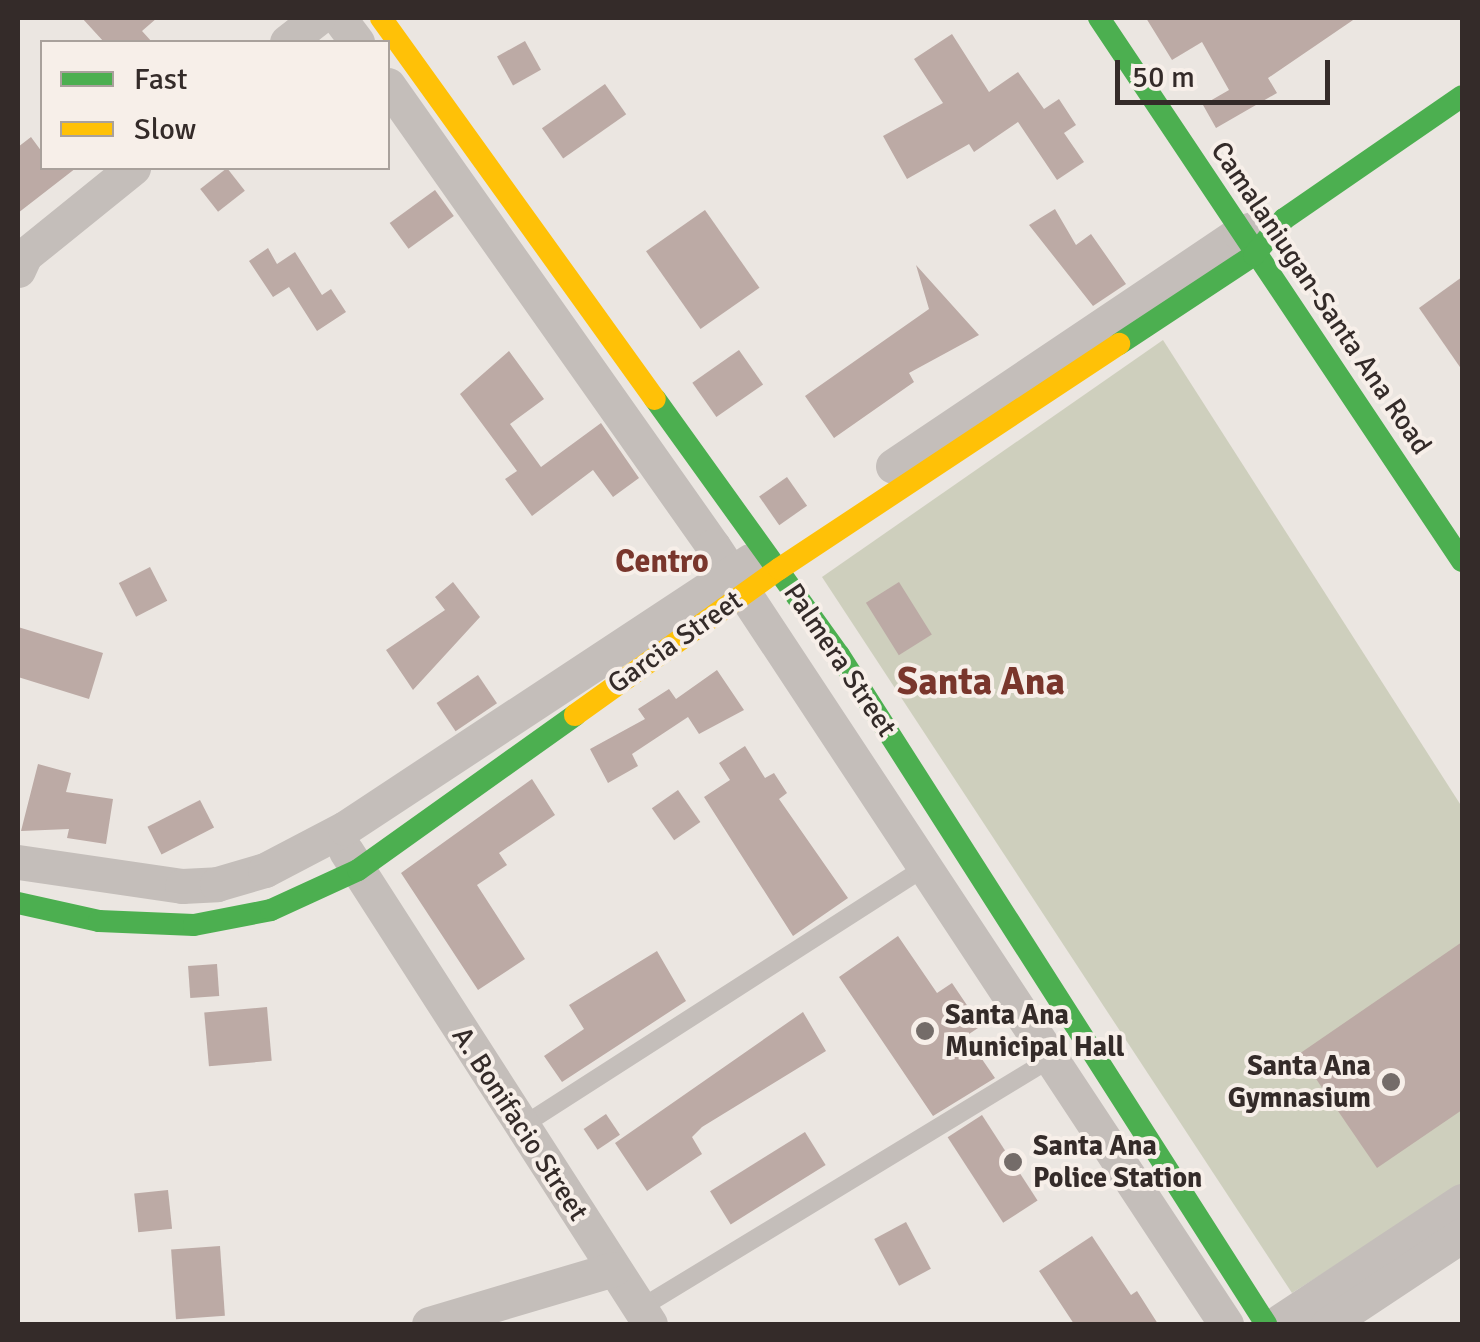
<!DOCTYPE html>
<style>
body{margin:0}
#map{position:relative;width:1480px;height:1342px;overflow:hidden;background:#ebe6e1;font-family:Signika,sans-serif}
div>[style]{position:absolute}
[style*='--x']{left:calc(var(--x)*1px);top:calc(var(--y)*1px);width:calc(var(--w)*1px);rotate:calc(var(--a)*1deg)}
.green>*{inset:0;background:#cecfbd}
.building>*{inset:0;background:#bcaaa5;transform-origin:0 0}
.lane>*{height:18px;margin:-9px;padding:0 9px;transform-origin:9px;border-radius:9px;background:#c4beba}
.street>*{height:35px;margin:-17.5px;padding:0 17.5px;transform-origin:17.5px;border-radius:17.5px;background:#c4beba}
.fast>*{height:22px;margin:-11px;padding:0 11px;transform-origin:11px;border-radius:11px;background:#4caf50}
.slow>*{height:22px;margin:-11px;padding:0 11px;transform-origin:11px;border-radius:11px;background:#ffc107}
.dots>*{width:28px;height:28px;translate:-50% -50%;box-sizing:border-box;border:5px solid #f7efe9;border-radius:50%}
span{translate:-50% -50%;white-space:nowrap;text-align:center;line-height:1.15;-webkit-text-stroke:8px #f7efe9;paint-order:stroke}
.street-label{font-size:28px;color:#342b29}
.poi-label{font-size:28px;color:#342b29;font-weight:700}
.left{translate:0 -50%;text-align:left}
.right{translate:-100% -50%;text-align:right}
.quarter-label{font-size:32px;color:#79362c;font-weight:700}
.district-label{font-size:38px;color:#79362c;font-weight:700}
.frame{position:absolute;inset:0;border:20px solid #342b29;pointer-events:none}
.legend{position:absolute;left:40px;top:40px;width:350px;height:130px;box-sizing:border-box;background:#f7efe9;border:2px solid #a9a19c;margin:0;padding:12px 18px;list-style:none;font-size:30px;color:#342b29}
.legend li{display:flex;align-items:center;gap:20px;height:50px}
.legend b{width:50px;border:2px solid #a9a19c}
.scale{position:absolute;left:1115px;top:60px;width:215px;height:45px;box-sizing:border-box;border:5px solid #342b29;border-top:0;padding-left:12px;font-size:30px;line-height:35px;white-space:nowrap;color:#342b29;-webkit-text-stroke:8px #f7efe9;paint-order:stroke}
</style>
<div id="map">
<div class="green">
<i style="clip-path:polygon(1163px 340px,1462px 807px,1462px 1185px,1292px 1293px,822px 577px)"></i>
</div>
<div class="building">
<i style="clip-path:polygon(82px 18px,157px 18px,142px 31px,152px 42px,104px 42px)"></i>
<i style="clip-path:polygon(1146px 18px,1356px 18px,1268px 78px,1277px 93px,1216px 128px,1203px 105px,1229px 90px,1202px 42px,1172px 60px)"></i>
<i style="clip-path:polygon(952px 34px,989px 92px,1018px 72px,1044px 109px,1059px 99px,1076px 125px,1064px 133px,1084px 162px,1057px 180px,1018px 122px,974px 152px,969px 144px,907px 179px,883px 136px,943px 103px,914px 59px)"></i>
<i style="left:525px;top:41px;width:33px;height:32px;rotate:61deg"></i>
<i style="left:605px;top:84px;width:37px;height:77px;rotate:55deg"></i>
<i style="clip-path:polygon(31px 137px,42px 152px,42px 168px,76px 168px,18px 213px,18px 147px)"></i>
<i style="left:227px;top:168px;width:29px;height:34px;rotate:52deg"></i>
<i style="left:435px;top:190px;width:32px;height:56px;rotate:54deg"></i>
<i style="clip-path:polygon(1055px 209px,1076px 245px,1091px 234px,1126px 284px,1093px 306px,1029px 225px)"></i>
<i style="left:705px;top:210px;width:95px;height:72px;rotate:55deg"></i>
<i style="clip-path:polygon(268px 248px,277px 264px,295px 252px,322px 295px,331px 289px,346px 312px,317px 331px,289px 287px,273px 297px,249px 261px)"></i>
<i style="clip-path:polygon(916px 265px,979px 335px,909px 373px,914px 382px,834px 438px,805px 396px,929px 309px)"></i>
<i style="clip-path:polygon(1462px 277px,1462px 370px,1419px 308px)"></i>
<i style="left:739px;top:350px;width:42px;height:57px;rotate:55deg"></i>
<i style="clip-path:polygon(509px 351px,544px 399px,510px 424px,541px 467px,601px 423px,639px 478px,613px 497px,593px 470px,532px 516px,505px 479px,517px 471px,460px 394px)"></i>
<i style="left:787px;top:477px;width:35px;height:34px;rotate:55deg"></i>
<i style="left:150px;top:567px;width:38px;height:35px;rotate:63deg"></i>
<i style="clip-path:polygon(453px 582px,480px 617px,413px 690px,386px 650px,445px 610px,435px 597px)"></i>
<i style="left:899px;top:582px;width:62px;height:39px;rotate:58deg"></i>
<i style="clip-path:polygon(18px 627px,103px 653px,89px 699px,18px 677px)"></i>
<i style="clip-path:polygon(717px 670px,744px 710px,699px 734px,688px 717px,632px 754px,638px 766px,608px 783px,590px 749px,645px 719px,638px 709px,669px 689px,676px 699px)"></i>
<i style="left:478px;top:675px;width:34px;height:50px;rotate:56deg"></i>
<i style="clip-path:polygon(745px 746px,765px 778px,774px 773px,787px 793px,779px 799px,848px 898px,793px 936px,704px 797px,730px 780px,719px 763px)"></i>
<i style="clip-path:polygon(38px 764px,71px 773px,66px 792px,113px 799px,106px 844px,67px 838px,69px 829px,21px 831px)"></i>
<i style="clip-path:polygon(532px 779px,555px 815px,499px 853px,507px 865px,477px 885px,525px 959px,478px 990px,401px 873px)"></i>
<i style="left:678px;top:790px;width:39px;height:32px;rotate:55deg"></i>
<i style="left:200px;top:800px;width:31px;height:59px;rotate:63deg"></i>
<i style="clip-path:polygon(898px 936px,937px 993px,952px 983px,981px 1026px,966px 1036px,995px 1078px,933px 1116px,839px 977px)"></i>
<i style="clip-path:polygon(1462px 942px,1462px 1110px,1377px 1168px,1299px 1054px)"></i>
<i style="clip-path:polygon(657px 951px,686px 1001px,562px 1082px,544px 1056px,584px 1029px,569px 1005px)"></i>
<i style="left:217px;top:964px;width:32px;height:29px;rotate:86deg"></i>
<i style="left:267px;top:1007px;width:54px;height:63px;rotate:85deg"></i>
<i style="clip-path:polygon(803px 1012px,826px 1051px,702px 1127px,692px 1137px,702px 1154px,647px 1191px,615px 1143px)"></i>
<i style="left:606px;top:1114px;width:25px;height:27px;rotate:56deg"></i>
<i style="left:982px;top:1115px;width:102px;height:41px;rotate:57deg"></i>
<i style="left:805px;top:1132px;width:39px;height:112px;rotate:58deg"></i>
<i style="left:168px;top:1190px;width:39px;height:34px;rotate:84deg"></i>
<i style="left:906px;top:1222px;width:53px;height:36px;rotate:62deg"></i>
<i style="clip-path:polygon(1092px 1236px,1131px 1295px,1137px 1291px,1158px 1324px,1074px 1324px,1039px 1271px)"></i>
<i style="left:220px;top:1246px;width:70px;height:49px;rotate:86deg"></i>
</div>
<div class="lane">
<i style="--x:522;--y:1126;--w:476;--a:-32.7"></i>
<i style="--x:639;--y:1309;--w:480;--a:-31.3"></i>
</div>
<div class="street">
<i style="--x:339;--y:18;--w:30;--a:53"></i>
<i style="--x:287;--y:42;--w:39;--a:-38"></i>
<i style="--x:388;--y:85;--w:564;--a:54.82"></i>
<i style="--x:713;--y:546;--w:932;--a:56.6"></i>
<i style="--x:18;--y:270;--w:17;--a:-65"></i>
<i style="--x:25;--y:255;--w:139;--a:-38.9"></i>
<i style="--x:893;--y:466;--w:418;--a:-33.9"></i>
<i style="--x:1240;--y:233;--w:20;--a:-18"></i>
<i style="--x:346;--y:851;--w:562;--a:57.27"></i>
<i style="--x:18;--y:862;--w:166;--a:8.3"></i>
<i style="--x:182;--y:886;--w:35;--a:-3"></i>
<i style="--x:217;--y:884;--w:50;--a:-16.3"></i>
<i style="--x:265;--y:870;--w:90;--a:-27.7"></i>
<i style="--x:345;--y:828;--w:485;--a:-33.4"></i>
<i style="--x:429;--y:1324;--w:192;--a:-16.6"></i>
<i style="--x:1276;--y:1324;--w:223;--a:-33.5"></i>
<i style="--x:1328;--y:1324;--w:161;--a:-33.6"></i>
</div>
<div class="fast">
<i style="--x:1099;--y:18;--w:653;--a:56.24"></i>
<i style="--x:1119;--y:344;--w:162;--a:-33.4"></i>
<i style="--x:1254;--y:255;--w:47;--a:-50.2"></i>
<i style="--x:1284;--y:219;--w:216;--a:-34.6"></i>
<i style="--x:655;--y:399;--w:315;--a:54.3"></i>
<i style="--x:839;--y:655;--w:794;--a:57.45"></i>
<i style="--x:18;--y:903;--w:83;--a:12.5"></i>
<i style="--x:99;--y:921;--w:95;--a:2.4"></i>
<i style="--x:194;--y:925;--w:78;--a:-11"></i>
<i style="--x:271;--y:910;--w:96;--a:-24.7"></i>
<i style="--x:358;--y:870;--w:267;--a:-35.5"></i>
</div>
<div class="slow">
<i style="--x:381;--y:18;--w:469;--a:54.3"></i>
<i style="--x:575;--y:715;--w:251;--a:-35.6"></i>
<i style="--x:779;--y:569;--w:408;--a:-33.5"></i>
</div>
<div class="dots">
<i style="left:925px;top:1031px;background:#746c69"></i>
<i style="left:1391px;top:1082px;background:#746c69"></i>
<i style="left:1013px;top:1162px;background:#746c69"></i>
</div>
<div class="street-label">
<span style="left:1321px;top:298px;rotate:56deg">Camalaniugan-Santa Ana Road</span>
<span style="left:675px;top:642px;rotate:-35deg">Garcia Street</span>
<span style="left:840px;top:660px;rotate:56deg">Palmera Street</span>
<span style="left:520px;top:1124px;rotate:57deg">A. Bonifacio Street</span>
</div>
<div class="poi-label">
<span class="left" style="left:945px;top:1031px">Santa Ana<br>Municipal Hall</span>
<span class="right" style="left:1371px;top:1082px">Santa Ana<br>Gymnasium</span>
<span class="left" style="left:1033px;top:1162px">Santa Ana<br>Police Station</span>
</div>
<div class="quarter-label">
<span style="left:662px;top:562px">Centro</span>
</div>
<div class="district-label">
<span style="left:981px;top:682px">Santa Ana</span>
</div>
<div class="frame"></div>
<ul class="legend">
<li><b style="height:12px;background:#4caf50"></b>Fast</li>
<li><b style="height:12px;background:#ffc107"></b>Slow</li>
</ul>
<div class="scale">50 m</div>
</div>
